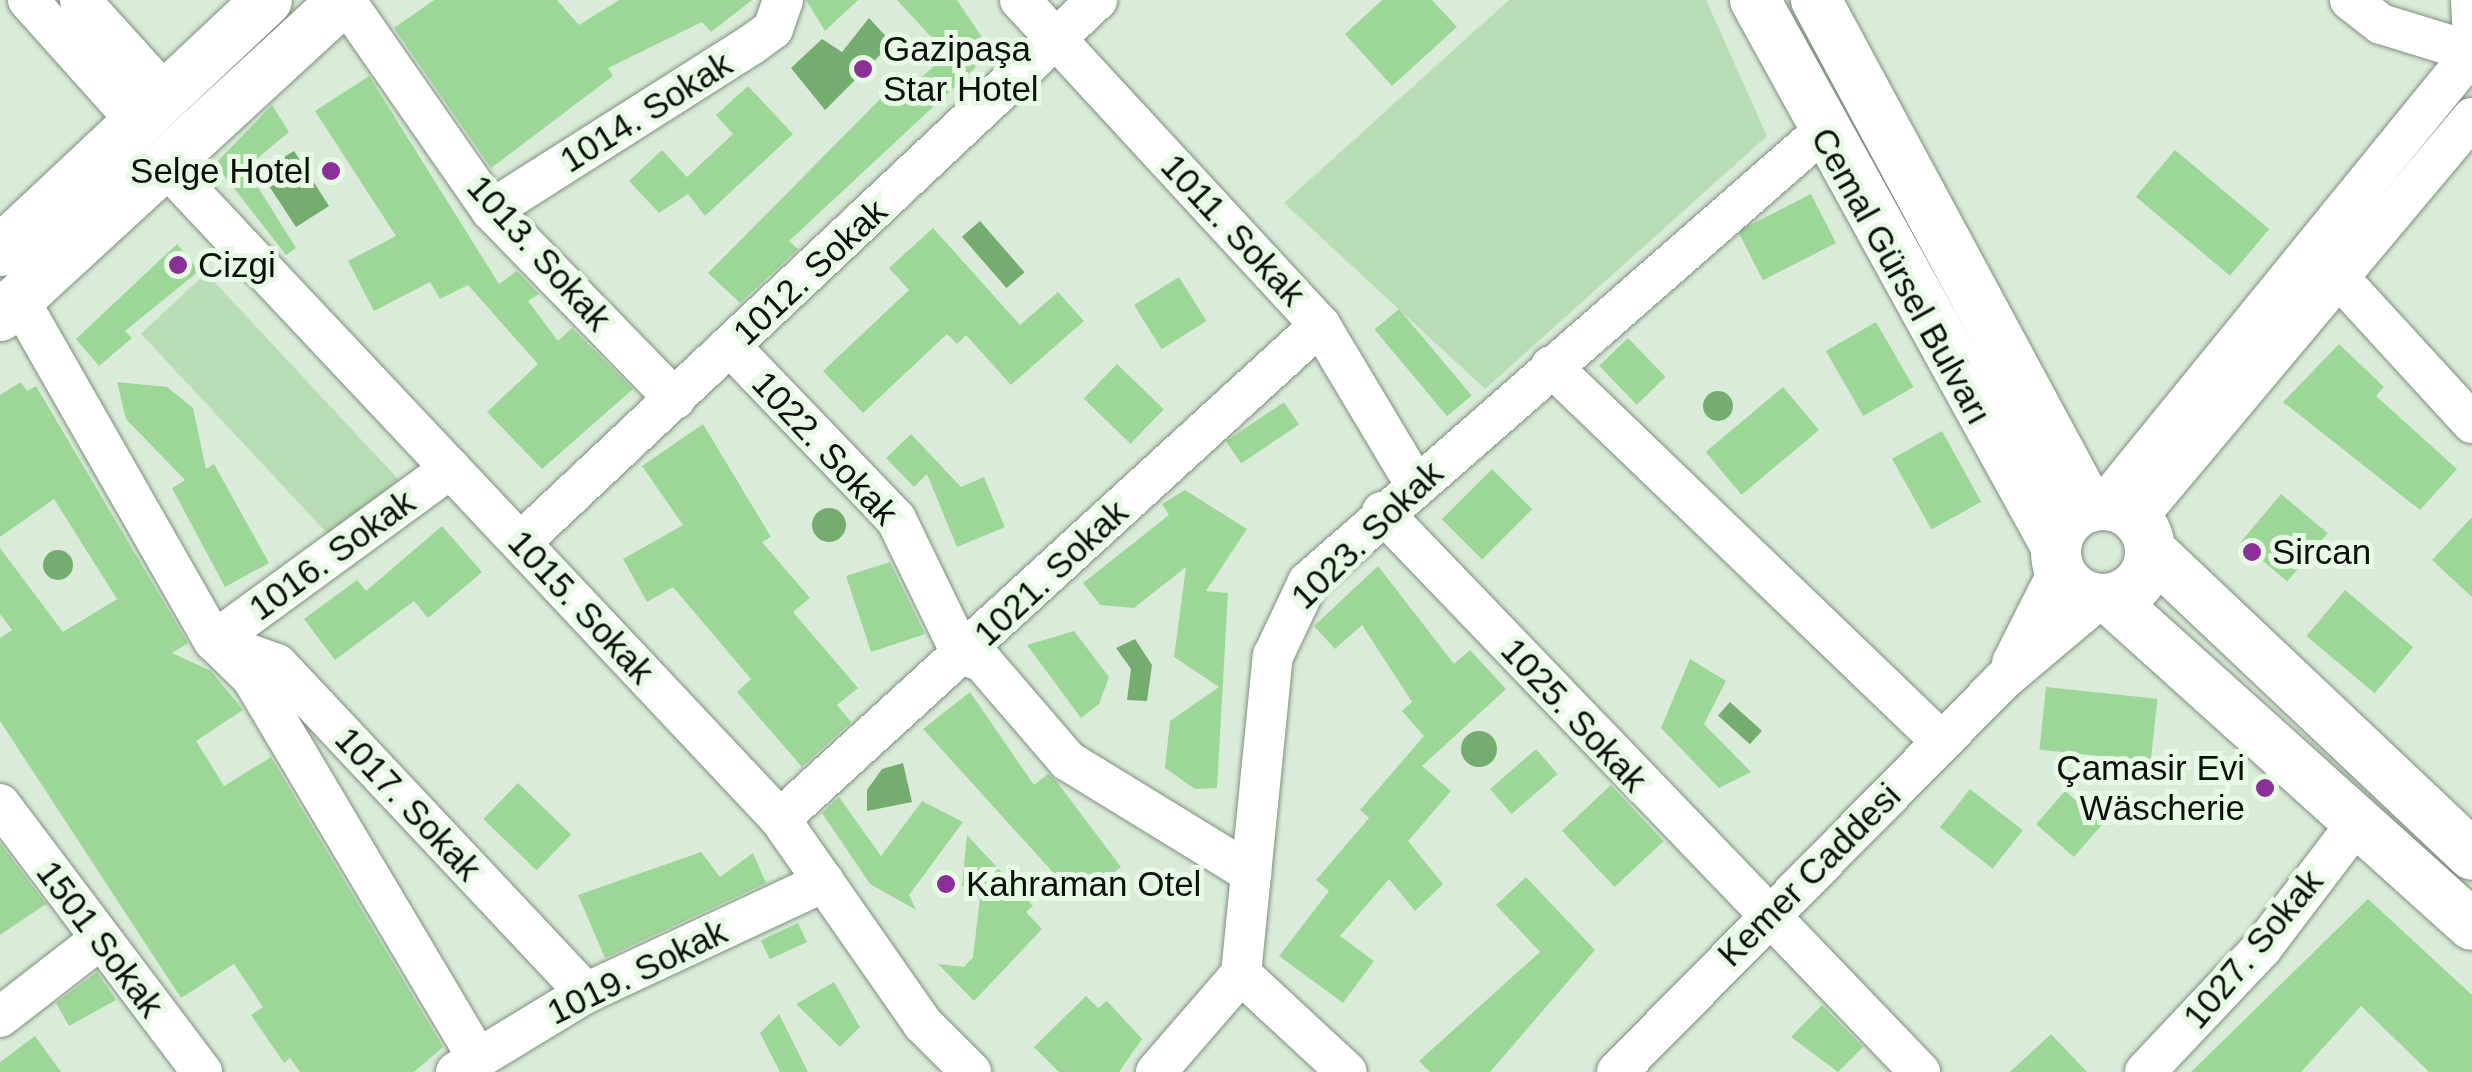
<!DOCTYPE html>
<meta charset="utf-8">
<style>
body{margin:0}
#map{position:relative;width:2472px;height:1072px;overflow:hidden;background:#daecd9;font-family:Arial,sans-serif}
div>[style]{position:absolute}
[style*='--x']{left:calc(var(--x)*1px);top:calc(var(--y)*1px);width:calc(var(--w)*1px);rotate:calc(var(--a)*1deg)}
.green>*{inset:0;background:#b8ddb5;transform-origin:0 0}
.water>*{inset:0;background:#75ad70;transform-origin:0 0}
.round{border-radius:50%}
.building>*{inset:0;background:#9dd798;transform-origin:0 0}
.roads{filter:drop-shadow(0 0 2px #7f8f7e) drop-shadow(0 0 2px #7f8f7e)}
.minor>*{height:40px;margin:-20px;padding:0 20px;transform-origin:20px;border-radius:20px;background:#fff}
.major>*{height:50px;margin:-25px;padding:0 25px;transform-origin:25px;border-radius:25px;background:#fff}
.major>.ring{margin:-25px;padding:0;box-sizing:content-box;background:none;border:50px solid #fff;border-radius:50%}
.dots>*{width:28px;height:28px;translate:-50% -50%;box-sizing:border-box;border:5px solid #e8f9e6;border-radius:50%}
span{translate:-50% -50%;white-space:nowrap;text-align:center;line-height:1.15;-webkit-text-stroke:10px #e8f9e6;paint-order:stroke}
.poi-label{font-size:35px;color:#0b110a}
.left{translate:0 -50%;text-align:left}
.right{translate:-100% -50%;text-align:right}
.street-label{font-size:35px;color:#0b110a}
</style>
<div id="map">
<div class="green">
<i style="clip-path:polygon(1509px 0,1706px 0,1767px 136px,1485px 389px,1284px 203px)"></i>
<i style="left:206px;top:273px;width:282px;height:89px;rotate:47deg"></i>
</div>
<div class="water">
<i style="clip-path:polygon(869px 18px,892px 43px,825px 110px,791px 68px,822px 39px,842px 52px)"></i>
<i style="clip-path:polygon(294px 151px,329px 206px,296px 227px,267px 183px,276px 177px,269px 166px)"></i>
<i style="left:980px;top:221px;width:68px;height:24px;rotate:49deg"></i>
<i class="round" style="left:1703px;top:391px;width:30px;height:30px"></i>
<i class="round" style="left:812px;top:508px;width:34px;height:34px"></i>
<i class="round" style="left:43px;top:550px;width:30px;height:30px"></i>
<i style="clip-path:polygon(1135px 639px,1152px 665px,1147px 701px,1127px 700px,1131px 669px,1116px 648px)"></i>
<i style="left:1730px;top:702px;width:43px;height:18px;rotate:42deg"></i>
<i class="round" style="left:1461px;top:731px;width:36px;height:36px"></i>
<i style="clip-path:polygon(903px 763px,912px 802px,867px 811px,867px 790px,882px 769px)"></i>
</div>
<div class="building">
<i style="clip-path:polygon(434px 0,557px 0,579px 25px,619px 0,752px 0,711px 32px,702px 22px,608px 68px,613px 76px,491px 168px,394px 28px)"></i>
<i style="clip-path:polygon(806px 0,858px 0,825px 31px)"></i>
<i style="clip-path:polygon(897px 0,957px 0,988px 46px,971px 61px,976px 67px,789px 241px,798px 249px,740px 303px,708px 273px,901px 78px,910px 88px,947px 54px)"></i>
<i style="clip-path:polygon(1382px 0,1432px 0,1457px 27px,1392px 86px,1345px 34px)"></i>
<i style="clip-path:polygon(369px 76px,499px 284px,517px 271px,539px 294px,528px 301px,558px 341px,572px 328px,633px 389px,542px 469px,487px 412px,538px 364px,468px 285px,440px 299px,430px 282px,374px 311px,348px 261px,396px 236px,315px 111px)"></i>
<i style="clip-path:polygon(748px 86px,793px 134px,705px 216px,688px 194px,659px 213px,629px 181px,662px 150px,687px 177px,733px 134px,716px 115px)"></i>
<i style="clip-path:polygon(272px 105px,289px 132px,246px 168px,296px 248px,286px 255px,215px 164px)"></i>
<i style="left:2175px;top:150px;width:123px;height:61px;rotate:40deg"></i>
<i style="left:1811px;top:194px;width:55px;height:82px;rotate:63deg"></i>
<i style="clip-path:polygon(933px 228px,1020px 325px,1058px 292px,1084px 321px,1011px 385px,966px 335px,957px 344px,947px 334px,863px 413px,823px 371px,909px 290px,889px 268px)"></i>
<i style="clip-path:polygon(177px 244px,199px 271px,125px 331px,132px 338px,99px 366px,76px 339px)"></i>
<i style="left:1179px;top:277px;width:52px;height:53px;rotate:58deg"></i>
<i style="left:1399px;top:309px;width:113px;height:32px;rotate:50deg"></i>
<i style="left:1876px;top:322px;width:75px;height:58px;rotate:60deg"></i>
<i style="left:1628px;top:338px;width:54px;height:40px;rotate:46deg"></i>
<i style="clip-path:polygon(2339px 344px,2384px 387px,2376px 396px,2457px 469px,2420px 510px,2283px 402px)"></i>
<i style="left:1117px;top:364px;width:65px;height:48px;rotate:44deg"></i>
<i style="clip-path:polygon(21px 382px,27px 391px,36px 386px,188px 643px,172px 653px,211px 671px,243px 710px,196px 741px,224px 786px,271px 757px,443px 1047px,414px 1072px,300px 1072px,290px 1058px,284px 1063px,251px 1015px,263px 1007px,234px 964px,181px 998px,0 721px,0 638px,12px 630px,0 614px,0 548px,63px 632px,117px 599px,54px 499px,0 537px,0 395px)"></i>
<i style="clip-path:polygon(117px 382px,167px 387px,193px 408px,206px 469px,214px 464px,269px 563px,225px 587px,172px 488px,185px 480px,126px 419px)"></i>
<i style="left:1783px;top:387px;width:56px;height:101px;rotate:50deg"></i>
<i style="left:1284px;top:402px;width:27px;height:70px;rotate:56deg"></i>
<i style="clip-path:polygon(703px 424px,771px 537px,762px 542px,810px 598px,793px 612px,858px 688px,837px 705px,851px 722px,802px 767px,737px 692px,751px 679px,673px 587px,647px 602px,623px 559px,683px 525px,642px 466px)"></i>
<i style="left:1942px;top:431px;width:81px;height:57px;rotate:61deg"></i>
<i style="clip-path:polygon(911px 434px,961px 487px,984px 477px,1005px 527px,957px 547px,927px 474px,914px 487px,886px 458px)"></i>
<i style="left:1492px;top:469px;width:57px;height:71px;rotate:45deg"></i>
<i style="clip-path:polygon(1185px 490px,1247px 529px,1206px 591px,1228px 593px,1217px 788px,1195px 789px,1165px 768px,1170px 721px,1219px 687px,1174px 657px,1186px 567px,1134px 608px,1100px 605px,1083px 583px,1169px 515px,1162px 504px)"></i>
<i style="left:2281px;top:494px;width:61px;height:63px;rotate:40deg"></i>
<i style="clip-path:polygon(2472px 517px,2472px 597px,2432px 560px)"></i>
<i style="clip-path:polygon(442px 526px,482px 572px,428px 618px,414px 601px,335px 660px,304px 619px,357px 580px,366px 591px)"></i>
<i style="clip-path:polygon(890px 562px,925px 634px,871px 652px,846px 576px)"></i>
<i style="clip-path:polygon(1378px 566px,1454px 664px,1470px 650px,1506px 689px,1422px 766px,1451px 791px,1408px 841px,1443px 884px,1415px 911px,1389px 879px,1340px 936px,1374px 961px,1343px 1003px,1279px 956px,1329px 891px,1316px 880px,1369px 818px,1360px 810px,1424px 736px,1402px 711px,1412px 702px,1362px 625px,1335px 649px,1314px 626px)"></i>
<i style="left:2345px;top:590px;width:89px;height:60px;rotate:40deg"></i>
<i style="clip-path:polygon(1074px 631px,1109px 677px,1099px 704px,1081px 718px,1027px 645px)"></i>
<i style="clip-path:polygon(1690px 659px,1726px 681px,1704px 724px,1751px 772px,1719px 788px,1661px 728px)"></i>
<i style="left:2046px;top:687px;width:112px;height:63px;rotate:6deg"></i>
<i style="clip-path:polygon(970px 692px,1034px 785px,1048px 774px,1057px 782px,1121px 867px,1079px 901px,923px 729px)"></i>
<i style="left:1536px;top:749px;width:33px;height:61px;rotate:49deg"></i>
<i style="left:518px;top:783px;width:74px;height:50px;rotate:44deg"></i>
<i style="left:1611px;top:785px;width:77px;height:67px;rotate:47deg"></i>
<i style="left:1970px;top:789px;width:67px;height:49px;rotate:38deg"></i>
<i style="left:2065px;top:791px;width:50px;height:44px;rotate:41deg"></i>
<i style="clip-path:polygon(839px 797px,881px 856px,922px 801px,963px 822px,909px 895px,916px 910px,870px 884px,822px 813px)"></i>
<i style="clip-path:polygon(967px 835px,1033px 906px,1026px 912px,1042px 929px,974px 1001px,938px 964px,964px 967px,973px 957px,980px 898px,962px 886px)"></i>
<i style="clip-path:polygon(0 843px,46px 904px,0 935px)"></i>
<i style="clip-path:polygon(701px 852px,720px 877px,753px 853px,766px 883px,605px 958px,578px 895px)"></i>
<i style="clip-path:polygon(1526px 877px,1595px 950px,1490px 1072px,1430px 1072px,1419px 1061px,1540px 952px,1496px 905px)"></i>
<i style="clip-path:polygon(2368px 899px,2472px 995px,2472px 1072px,2429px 1072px,2361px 1006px,2301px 1072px,2191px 1072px)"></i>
<i style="left:798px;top:923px;width:21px;height:41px;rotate:65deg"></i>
<i style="clip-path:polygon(97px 972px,116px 1000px,69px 1026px,56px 1003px)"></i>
<i style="clip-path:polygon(834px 982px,860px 1027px,840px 1047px,796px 1004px)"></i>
<i style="clip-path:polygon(1086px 996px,1098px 1008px,1107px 1001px,1142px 1039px,1119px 1072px,1059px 1072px,1034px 1047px)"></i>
<i style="clip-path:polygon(1822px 1005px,1863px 1047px,1838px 1072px,1791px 1037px)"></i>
<i style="clip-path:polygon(779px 1014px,808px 1072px,780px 1072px,760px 1033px)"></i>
<i style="clip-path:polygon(2051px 1034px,2087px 1072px,2010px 1072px)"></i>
<i style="clip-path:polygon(35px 1036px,61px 1072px,0 1072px,0 1062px)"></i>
</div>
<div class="roads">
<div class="minor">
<i style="--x:28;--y:0;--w:164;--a:48.2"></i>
<i style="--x:80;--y:0;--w:128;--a:47.8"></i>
<i style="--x:345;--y:0;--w:256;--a:55.2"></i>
<i style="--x:491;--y:210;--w:264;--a:45.8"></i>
<i style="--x:1020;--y:0;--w:442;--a:47.3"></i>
<i style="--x:1320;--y:325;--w:185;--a:59.1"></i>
<i style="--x:2350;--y:0;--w:39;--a:38"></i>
<i style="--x:2381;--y:24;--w:95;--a:17.1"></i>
<i style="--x:2471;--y:0;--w:22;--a:87"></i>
<i style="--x:164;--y:164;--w:899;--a:46.76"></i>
<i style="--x:780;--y:819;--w:250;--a:55.1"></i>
<i style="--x:923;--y:1024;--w:68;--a:45"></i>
<i style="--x:491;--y:210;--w:308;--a:-32.4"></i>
<i style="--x:751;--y:45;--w:27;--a:-36"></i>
<i style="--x:773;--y:29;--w:31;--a:-71"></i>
<i style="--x:2341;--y:280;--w:194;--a:47.5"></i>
<i style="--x:18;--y:298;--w:395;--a:60.3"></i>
<i style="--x:214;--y:641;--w:53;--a:44.2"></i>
<i style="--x:252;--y:678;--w:437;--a:59.3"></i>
<i style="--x:731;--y:347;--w:238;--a:46.2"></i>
<i style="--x:896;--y:519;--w:151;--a:64.1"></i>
<i style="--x:962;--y:655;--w:21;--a:17"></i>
<i style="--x:982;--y:661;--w:132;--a:49.3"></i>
<i style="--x:1068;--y:761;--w:215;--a:31.5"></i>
<i style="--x:1551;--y:366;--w:542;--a:43.88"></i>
<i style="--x:2104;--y:505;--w:583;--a:-50.85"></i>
<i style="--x:1382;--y:512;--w:777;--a:46.15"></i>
<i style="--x:2137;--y:518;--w:522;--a:-50.05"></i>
<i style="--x:521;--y:542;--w:791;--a:-43.26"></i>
<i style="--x:214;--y:641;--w:293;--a:-36.1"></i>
<i style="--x:227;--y:646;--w:53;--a:19.8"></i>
<i style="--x:277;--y:664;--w:451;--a:46.8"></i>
<i style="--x:2012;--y:663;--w:104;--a:-63.2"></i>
<i style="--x:0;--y:804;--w:336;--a:53"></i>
<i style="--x:780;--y:819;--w:732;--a:-42.45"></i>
<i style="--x:1241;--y:974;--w:144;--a:42.8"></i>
<i style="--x:0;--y:1017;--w:124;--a:-37.8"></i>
<i style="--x:456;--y:1072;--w:152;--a:-31.3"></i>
<i style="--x:586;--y:993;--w:263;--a:-25"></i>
<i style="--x:1156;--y:1072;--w:130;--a:-49.1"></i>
<i style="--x:1241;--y:974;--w:320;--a:-84.3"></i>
<i style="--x:1273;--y:656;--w:82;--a:-64.7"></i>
<i style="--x:1308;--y:582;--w:683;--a:-41.2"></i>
<i style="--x:1617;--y:1072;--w:550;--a:-45.44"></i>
<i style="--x:2003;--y:680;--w:124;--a:-40.1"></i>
<i style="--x:2145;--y:1072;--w:170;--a:-46.7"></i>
<i style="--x:2262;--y:948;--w:157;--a:-52.8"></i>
</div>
<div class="major">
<i style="--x:1755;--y:0;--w:623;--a:61.13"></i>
<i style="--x:1816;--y:0;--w:576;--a:61.7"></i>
<i style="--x:0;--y:251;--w:366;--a:-43.2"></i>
<i style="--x:0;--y:316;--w:467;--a:-42.6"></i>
<i class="ring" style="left:2056px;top:505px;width:44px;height:44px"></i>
<i style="--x:2151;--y:551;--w:442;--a:43.4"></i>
<i style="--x:2110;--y:599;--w:487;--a:42"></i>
</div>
</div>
<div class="dots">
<i style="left:863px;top:69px;background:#8c2f99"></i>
<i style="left:331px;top:171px;background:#8c2f99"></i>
<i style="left:178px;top:265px;background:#8c2f99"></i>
<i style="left:2252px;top:552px;background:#8c2f99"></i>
<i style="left:2265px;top:788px;background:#8c2f99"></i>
<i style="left:946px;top:884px;background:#8c2f99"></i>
</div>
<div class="poi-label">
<span class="left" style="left:883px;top:69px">Gazipaşa<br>Star Hotel</span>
<span class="right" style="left:311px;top:171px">Selge Hotel</span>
<span class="left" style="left:198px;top:265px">Cizgi</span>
<span class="left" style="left:2272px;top:552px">Sircan</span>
<span class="right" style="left:2245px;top:788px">Çamasir Evi<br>Wäscherie</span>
<span class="left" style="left:966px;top:884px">Kahraman Otel</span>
</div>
<div class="street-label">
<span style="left:646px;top:112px;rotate:-32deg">1014. Sokak</span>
<span style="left:1233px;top:230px;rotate:47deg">1011. Sokak</span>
<span style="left:539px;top:253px;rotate:48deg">1013. Sokak</span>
<span style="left:810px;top:272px;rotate:-43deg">1012. Sokak</span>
<span style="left:1901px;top:276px;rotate:61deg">Cemal Gürsel Bulvarı</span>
<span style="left:825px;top:448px;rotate:47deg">1022. Sokak</span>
<span style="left:1367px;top:535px;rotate:-44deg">1023. Sokak</span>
<span style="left:332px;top:555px;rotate:-36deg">1016. Sokak</span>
<span style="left:1051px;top:573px;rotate:-43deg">1021. Sokak</span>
<span style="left:581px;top:607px;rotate:47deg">1015. Sokak</span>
<span style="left:1574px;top:715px;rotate:47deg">1025. Sokak</span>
<span style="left:408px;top:804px;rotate:47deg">1017. Sokak</span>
<span style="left:1809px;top:875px;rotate:-45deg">Kemer Caddesi</span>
<span style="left:100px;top:939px;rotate:53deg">1501 Sokak</span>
<span style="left:2253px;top:949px;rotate:-50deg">1027. Sokak</span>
<span style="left:637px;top:972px;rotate:-26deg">1019. Sokak</span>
</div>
</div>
